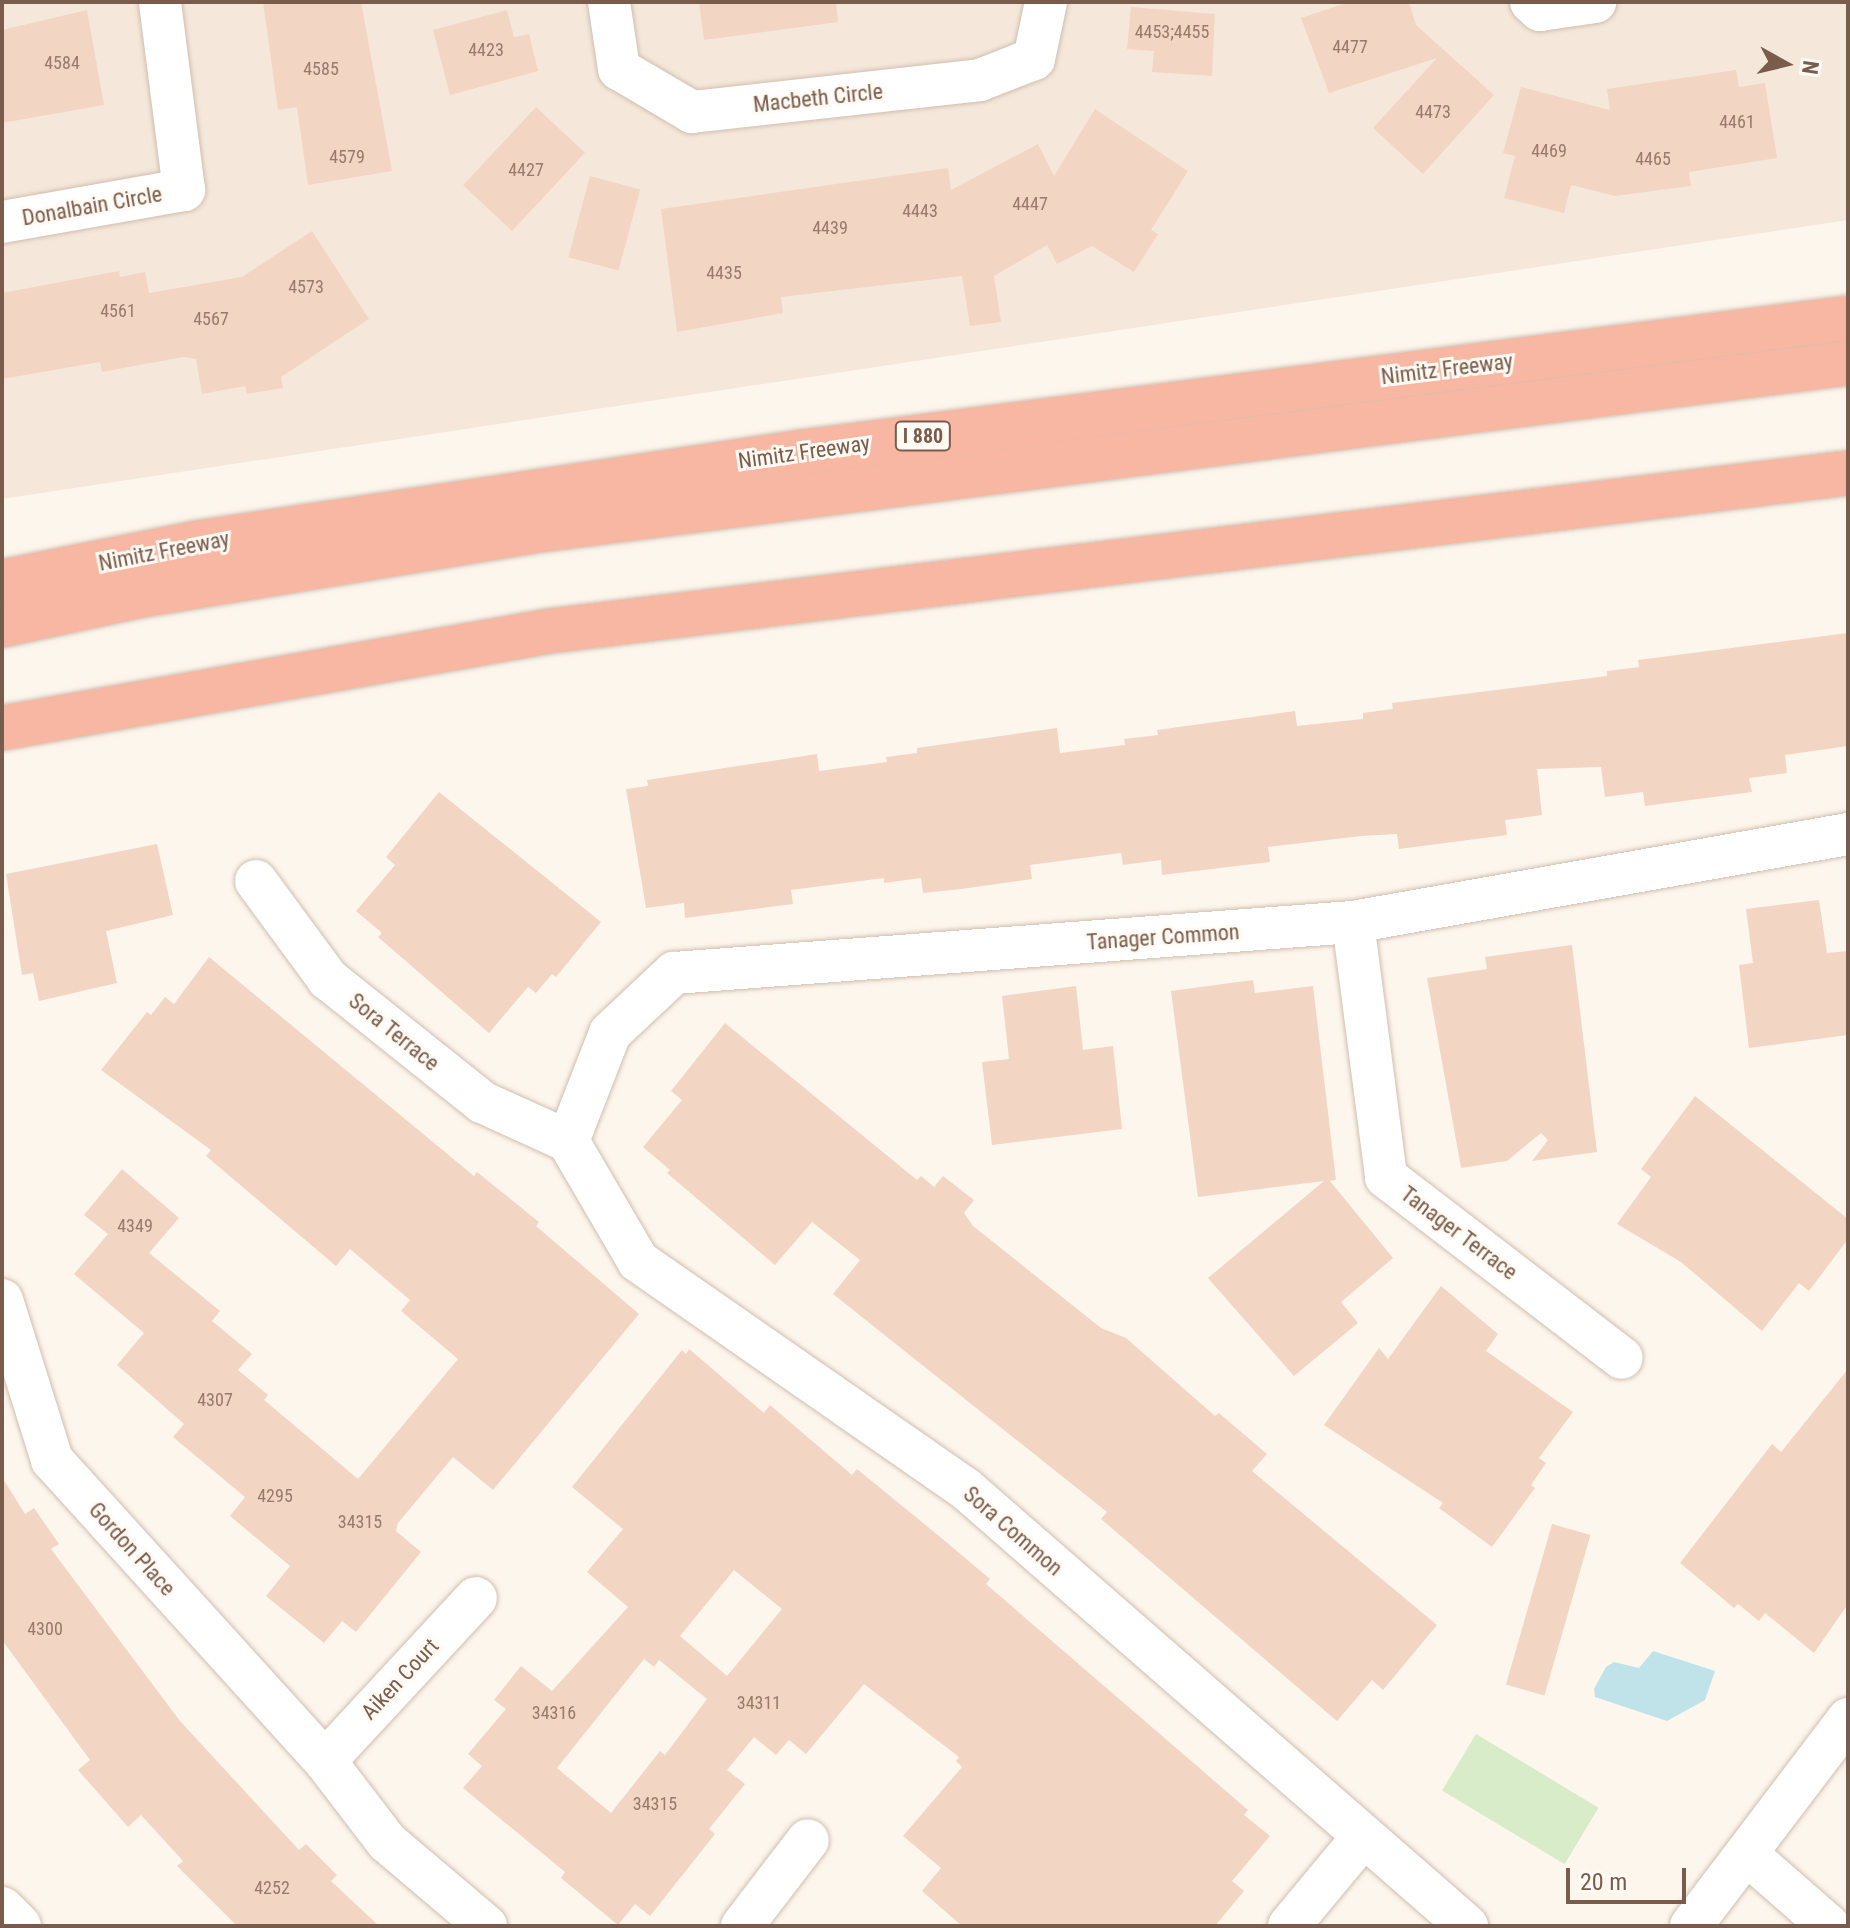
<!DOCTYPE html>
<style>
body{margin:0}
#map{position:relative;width:1850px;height:1928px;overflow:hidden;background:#fdf6ec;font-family:"Roboto Condensed",sans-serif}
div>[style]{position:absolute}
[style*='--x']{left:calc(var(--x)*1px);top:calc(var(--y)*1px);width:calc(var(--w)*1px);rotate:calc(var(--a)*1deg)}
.residential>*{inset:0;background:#f5e8da}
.green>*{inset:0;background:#d8ecc9;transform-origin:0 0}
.water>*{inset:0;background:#bfe3e8}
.building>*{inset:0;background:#f3d5c3;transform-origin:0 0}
.roads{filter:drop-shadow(0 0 2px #d1beb0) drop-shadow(0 0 2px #d1beb0)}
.minor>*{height:42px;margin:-21px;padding:0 21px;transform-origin:21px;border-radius:21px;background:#fff}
.secondary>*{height:44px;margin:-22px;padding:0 22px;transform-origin:22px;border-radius:22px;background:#fff}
.motorway>*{height:44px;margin:-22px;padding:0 22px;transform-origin:22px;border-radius:22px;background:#f7b7a3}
span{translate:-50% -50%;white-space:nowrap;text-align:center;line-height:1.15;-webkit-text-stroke:6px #fffaf3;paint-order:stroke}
.number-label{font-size:18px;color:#987a6a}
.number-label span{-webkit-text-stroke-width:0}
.shield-label span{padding:2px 6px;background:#fffaf3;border:2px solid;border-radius:6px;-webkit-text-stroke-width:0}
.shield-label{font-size:20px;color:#7a5c4d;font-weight:700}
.street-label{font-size:22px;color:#7a5c4d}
.frame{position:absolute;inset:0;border:4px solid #7a5c4d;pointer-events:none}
.north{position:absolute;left:1746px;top:24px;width:80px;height:80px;-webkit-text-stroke:6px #fffaf3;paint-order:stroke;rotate:98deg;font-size:22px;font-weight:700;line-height:32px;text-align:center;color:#7a5c4d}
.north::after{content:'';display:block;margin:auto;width:28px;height:36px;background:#7a5c4d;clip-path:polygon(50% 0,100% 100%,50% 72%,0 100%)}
.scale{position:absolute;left:1566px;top:1868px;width:120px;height:36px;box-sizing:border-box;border:4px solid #7a5c4d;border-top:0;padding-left:10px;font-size:24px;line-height:28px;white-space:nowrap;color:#7a5c4d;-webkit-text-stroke:6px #fffaf3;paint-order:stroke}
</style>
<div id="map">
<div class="residential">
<i style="clip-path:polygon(2px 2px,1848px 2px,1848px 220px,2px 499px)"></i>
</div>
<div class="green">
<i style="left:1476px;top:1734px;width:143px;height:66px;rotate:31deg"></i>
</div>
<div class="water">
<i style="clip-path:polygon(1653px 1651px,1715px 1671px,1705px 1700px,1667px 1721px,1595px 1697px,1594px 1689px,1606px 1667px,1614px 1662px,1639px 1668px)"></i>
</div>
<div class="building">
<i style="clip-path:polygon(263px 2px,361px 2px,392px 171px,308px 185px,297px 107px,278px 110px)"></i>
<i style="clip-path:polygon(699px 2px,836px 2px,838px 22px,704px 40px)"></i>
<i style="clip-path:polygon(1349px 2px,1409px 2px,1416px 25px,1494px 95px,1423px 174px,1373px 128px,1437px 58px,1329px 93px,1301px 18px)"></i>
<i style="clip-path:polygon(1131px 7px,1215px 14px,1212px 76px,1152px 72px,1154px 51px,1127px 49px)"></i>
<i style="clip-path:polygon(87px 10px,104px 105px,2px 123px,2px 30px)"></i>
<i style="clip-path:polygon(507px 10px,514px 37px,529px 34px,538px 71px,450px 95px,433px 30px)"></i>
<i style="clip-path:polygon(1736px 70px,1739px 87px,1765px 83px,1777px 158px,1689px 172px,1691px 186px,1615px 196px,1571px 185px,1564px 213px,1504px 198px,1515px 156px,1503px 153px,1521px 87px,1610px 110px,1607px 89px)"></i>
<i style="left:536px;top:107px;width:67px;height:107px;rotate:43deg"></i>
<i style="clip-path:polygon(1095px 109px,1188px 171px,1151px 230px,1158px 234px,1134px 272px,1092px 246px,1057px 264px,1047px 245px,994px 276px,1001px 322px,970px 326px,962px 276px,781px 297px,783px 313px,677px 332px,661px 209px,948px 168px,951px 190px,1038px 144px,1054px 176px)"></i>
<i style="left:590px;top:176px;width:52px;height:84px;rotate:15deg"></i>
<i style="clip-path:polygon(312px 231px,369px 319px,281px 377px,283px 388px,247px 394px,245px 386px,202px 394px,196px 359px,183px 357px,102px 372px,100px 362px,2px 379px,2px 293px,119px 271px,120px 277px,145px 272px,149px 293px,242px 277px)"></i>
<i style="clip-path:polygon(1848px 633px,1848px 746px,1785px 755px,1787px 773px,1749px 778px,1752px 792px,1645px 806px,1643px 792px,1605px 797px,1601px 767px,1537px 769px,1542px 815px,1505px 820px,1507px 835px,1399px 849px,1397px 834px,1361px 836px,1268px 847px,1270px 862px,1162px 875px,1161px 860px,1123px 865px,1121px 853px,1030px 865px,1032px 879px,961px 889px,923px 893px,921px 878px,884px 883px,884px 878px,791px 890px,793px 904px,685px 918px,684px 903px,646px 908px,626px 789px,648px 786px,647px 780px,817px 754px,819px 771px,887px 762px,886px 757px,917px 753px,917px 748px,1057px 728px,1060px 753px,1125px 745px,1124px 739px,1158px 735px,1157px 730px,1295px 711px,1297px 726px,1363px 719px,1363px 713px,1393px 709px,1392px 703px,1607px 676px,1607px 671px,1639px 667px,1638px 660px)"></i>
<i style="clip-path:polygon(439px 792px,601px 922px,556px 977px,552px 974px,536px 993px,528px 987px,489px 1033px,378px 937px,382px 933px,356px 911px,395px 865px,386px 857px)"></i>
<i style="clip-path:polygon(157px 844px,173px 915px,106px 931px,117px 983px,39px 1001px,33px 973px,22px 975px,6px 874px)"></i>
<i style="clip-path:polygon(1819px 900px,1827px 953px,1848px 951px,1848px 1035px,1749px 1048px,1739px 965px,1753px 963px,1746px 909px)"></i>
<i style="clip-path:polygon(1572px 945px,1597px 1152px,1532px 1161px,1548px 1140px,1541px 1133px,1507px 1161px,1461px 1168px,1427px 978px,1487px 969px,1485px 957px)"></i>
<i style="clip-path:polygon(209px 957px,474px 1176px,477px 1172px,539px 1222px,536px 1226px,639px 1314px,493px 1490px,453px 1457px,398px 1523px,396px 1531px,421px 1552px,356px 1632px,342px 1621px,324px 1643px,266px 1596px,290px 1566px,230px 1516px,245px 1497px,173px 1437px,184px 1424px,117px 1365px,144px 1333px,74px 1274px,108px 1234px,84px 1215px,122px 1169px,179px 1218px,149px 1253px,220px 1311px,212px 1321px,252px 1354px,238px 1370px,268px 1395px,264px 1400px,358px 1479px,458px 1359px,401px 1311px,410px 1300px,350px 1249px,336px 1266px,206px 1156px,211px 1150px,101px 1070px,147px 1012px,151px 1015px,165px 997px,174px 1004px)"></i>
<i style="clip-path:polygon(1253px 980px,1255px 993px,1313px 986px,1336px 1180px,1330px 1181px,1393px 1258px,1341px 1302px,1358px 1323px,1294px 1376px,1208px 1278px,1324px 1181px,1198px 1197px,1171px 991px)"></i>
<i style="clip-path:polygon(1076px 986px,1083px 1050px,1113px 1046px,1122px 1129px,992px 1145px,982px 1062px,1009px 1059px,1002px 996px)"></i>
<i style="clip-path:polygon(725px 1023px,917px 1180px,921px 1176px,934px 1187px,943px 1176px,974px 1200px,964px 1213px,973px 1226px,1101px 1328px,1126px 1338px,1215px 1416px,1219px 1413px,1267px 1454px,1252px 1471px,1437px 1625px,1383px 1690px,1372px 1680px,1337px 1721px,1101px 1519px,1107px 1512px,833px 1294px,860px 1260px,812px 1222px,775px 1265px,667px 1173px,670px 1170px,643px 1147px,682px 1100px,671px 1091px)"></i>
<i style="clip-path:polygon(1695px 1096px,1848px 1219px,1848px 1239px,1809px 1291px,1799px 1283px,1762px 1331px,1681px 1262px,1617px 1224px,1651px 1177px,1641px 1169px)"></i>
<i style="clip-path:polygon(1441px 1286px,1498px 1334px,1486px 1351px,1573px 1412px,1539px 1458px,1546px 1463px,1531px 1485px,1535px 1488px,1492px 1547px,1439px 1508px,1443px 1503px,1324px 1425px,1379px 1348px,1388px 1359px)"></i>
<i style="clip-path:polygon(evenodd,689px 1349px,764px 1413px,770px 1405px,852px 1475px,857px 1469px,939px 1536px,990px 1579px,986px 1584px,1248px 1810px,1244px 1815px,1270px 1836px,1232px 1881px,1244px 1891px,1215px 1926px,962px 1926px,922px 1891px,941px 1868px,903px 1836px,962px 1767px,956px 1761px,959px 1757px,864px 1684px,806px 1754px,789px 1740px,776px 1755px,754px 1737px,727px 1770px,745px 1784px,709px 1829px,715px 1834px,650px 1916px,635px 1904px,618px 1925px,561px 1878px,565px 1872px,463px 1788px,482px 1766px,468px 1754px,506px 1709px,494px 1700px,521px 1666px,552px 1691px,628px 1607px,587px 1572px,623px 1529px,572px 1487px,682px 1350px,686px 1354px,689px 1349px,734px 1570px,782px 1609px,727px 1676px,680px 1636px,734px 1570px,689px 1349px,644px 1659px,654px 1667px,659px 1660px,707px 1699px,665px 1755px,660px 1751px,611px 1813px,557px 1768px,644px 1659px)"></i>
<i style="clip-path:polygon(1848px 1369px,1848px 1604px,1814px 1653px,1765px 1613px,1759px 1621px,1738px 1604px,1734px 1608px,1680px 1563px,1772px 1444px,1781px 1452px)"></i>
<i style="clip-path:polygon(2px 1477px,25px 1514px,34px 1508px,59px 1544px,51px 1549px,180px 1721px,299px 1850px,306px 1844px,337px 1875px,331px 1881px,379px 1926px,237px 1926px,177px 1866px,183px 1861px,141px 1815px,128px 1827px,78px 1770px,90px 1760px,2px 1640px)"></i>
<i style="left:1552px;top:1524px;width:40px;height:167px;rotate:16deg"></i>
</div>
<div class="roads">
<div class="minor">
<i style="--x:609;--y:2;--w:68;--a:81.5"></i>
<i style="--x:619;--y:69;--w:85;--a:30.5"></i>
<i style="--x:692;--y:112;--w:290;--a:-6.3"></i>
<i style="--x:980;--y:80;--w:58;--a:-21.3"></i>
<i style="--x:1034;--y:59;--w:58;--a:-78.1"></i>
<i style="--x:1531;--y:2;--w:12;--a:42"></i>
<i style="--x:1540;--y:10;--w:56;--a:-8.3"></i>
<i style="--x:2;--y:222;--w:185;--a:-10"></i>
<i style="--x:184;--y:190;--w:190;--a:-97.3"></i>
<i style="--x:256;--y:881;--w:122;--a:53.7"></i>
<i style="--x:328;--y:979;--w:197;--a:38.6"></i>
<i style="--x:482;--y:1102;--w:94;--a:24.4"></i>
<i style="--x:1353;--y:922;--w:257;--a:82.6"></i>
<i style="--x:1386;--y:1177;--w:297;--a:37.5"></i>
<i style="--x:568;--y:1141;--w:116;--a:-68.7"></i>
<i style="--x:610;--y:1033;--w:88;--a:-43.2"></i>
<i style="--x:674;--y:973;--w:681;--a:-4.3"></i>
<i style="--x:1353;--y:922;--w:503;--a:-10.08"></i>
<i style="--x:568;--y:1141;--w:139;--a:59.7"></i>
<i style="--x:638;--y:1261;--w:399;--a:34.8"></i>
<i style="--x:966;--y:1489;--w:665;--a:41.1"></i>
<i style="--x:2;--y:1300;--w:168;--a:72.6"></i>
<i style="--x:52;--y:1460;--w:406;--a:47.8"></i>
<i style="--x:325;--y:1761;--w:102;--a:52.6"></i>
<i style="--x:387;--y:1842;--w:130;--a:40.3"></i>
<i style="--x:325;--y:1761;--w:222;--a:-47.2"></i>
<i style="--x:1749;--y:1856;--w:106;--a:41.2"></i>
<i style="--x:742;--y:1926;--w:108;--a:-52.5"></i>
<i style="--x:1289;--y:1926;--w:116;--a:-50.3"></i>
<i style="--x:1691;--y:1926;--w:260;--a:-52.8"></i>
</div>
<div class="secondary">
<i style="--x:2;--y:1909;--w:24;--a:45"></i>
</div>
<div class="motorway">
<i style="--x:2;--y:582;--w:199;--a:-11.3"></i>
<i style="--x:197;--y:543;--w:612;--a:-8.55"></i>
<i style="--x:802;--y:452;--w:1055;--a:-7.3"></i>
<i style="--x:2;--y:625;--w:143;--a:-12.1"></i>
<i style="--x:142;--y:595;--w:395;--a:-9.3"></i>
<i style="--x:532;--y:531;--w:1327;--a:-7.28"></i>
<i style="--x:2;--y:728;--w:557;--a:-10.04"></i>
<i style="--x:550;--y:631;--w:1308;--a:-6.94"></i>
</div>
</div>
<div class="number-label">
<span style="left:1172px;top:32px">4453;4455</span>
<span style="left:1350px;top:47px">4477</span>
<span style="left:486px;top:50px">4423</span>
<span style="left:62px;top:63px">4584</span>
<span style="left:321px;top:69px">4585</span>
<span style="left:1433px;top:112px">4473</span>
<span style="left:1737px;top:122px">4461</span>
<span style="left:1549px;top:151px">4469</span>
<span style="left:347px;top:157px">4579</span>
<span style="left:1653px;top:159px">4465</span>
<span style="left:526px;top:170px">4427</span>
<span style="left:1030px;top:204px">4447</span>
<span style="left:920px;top:211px">4443</span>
<span style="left:830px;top:228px">4439</span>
<span style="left:724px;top:273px">4435</span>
<span style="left:306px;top:287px">4573</span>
<span style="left:118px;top:311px">4561</span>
<span style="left:211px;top:319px">4567</span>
<span style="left:135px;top:1226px">4349</span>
<span style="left:215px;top:1400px">4307</span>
<span style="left:275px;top:1496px">4295</span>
<span style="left:360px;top:1522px">34315</span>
<span style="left:45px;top:1629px">4300</span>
<span style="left:759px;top:1703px">34311</span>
<span style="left:554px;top:1713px">34316</span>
<span style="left:655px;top:1804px">34315</span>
<span style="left:272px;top:1888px">4252</span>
</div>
<div class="shield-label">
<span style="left:923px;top:436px">I 880</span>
</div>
<div class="street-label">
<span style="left:818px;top:98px;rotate:-6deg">Macbeth Circle</span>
<span style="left:92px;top:206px;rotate:-10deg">Donalbain Circle</span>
<span style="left:1447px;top:369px;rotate:-7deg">Nimitz Freeway</span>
<span style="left:804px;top:452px;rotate:-8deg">Nimitz Freeway</span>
<span style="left:164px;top:551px;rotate:-11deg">Nimitz Freeway</span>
<span style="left:1163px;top:937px;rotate:-4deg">Tanager Common</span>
<span style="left:394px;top:1032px;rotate:39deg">Sora Terrace</span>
<span style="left:1459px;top:1233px;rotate:37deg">Tanager Terrace</span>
<span style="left:1013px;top:1531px;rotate:41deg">Sora Common</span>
<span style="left:132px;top:1549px;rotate:48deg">Gordon Place</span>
<span style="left:400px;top:1679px;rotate:-47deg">Aiken Court</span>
</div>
<div class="frame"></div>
<div class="north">N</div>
<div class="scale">20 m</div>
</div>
